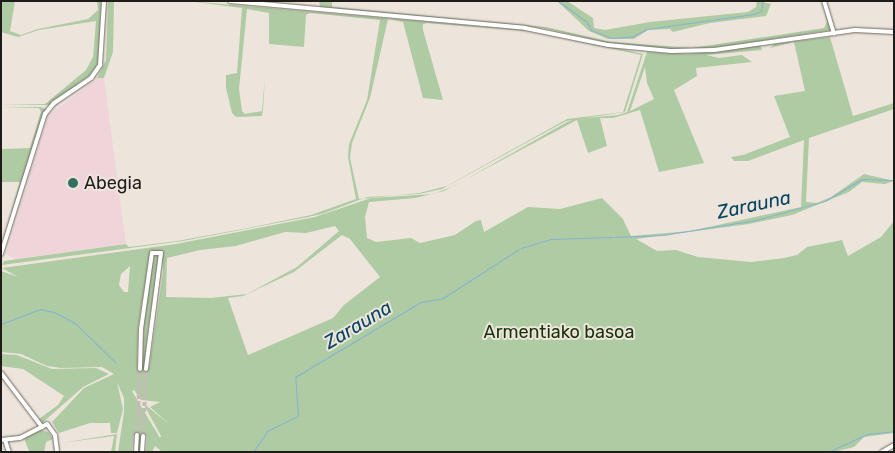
<!DOCTYPE html>
<style>
body{margin:0}
#map{position:relative;width:895px;height:453px;overflow:hidden;background:#ede5dc;font-family:Rubik,sans-serif}
div>[style]{position:absolute}
[style*='--x']{left:calc(var(--x)*1px);top:calc(var(--y)*1px);width:calc(var(--w)*1px);rotate:calc(var(--a)*1deg)}
.medical>*{inset:0;background:#efd5da}
.green>*{inset:0;background:#afcba3}
.stream>*{height:1px;margin:-0.5px;padding:0 0.5px;transform-origin:0.5px;border-radius:0.5px;background:#85b3cf}
.minor-tunnel>*{height:4px;margin-top:-2px;transform-origin:0;background:repeating-linear-gradient(90deg,#c4bdb5 0 4px,transparent 0 6px)}
.roads{filter:drop-shadow(0 0 1px #6f6861) drop-shadow(0 0 1px #6f6861)}
.minor>*{height:4px;margin:-2px;padding:0 2px;transform-origin:2px;border-radius:2px;background:#fff}
.dots>*{width:14px;height:14px;translate:-50% -50%;box-sizing:border-box;border:2px solid #ede5dc;border-radius:50%}
span{translate:-50% -50%;white-space:nowrap;text-align:center;line-height:1.15;-webkit-text-stroke:4px #ede5dc;paint-order:stroke}
.poi-label{font-size:18px;color:#1e1b18}
.left{translate:0 -50%;text-align:left}
.park-label{font-size:18px;color:#163207}
.water-label{font-size:19px;color:#064461;font-style:italic}
.frame{position:absolute;inset:0;border:2px solid #1e1b18;pointer-events:none}
</style>
<div id="map">
<div class="medical">
<i style="clip-path:polygon(97px 78px,104px 78px,126px 244px,15px 259px,6px 254px,48px 116px)"></i>
</div>
<div class="green">
<i style="clip-path:polygon(1px 1px,15px 1px,10px 31px,21px 35px,38px 29px,88px 19px,98px 10px,97px 1px,101px 1px,99px 62px,90px 75px,49px 105px,1px 105px,45px 104px,86px 70px,93px 57px,96px 21px,39px 30px,18px 37px,1px 32px)"></i>
<i style="clip-path:polygon(108px 1px,114px 1px,113px 52px,104px 78px,97px 78px,106px 60px)"></i>
<i style="clip-path:polygon(evenodd,188px 1px,543px 32px,643px 54px,625px 112px,566px 121px,442px 189px,419px 194px,367px 197px,322px 214px,308px 217px,183px 241px,2px 265px,4px 261px,126px 244px,129px 247px,177px 241px,248px 228px,311px 215px,356px 199px,348px 157px,349px 144px,367px 100px,380px 20px,310px 13px,306px 15px,304px 47px,269px 44px,269px 13px,247px 9px,239px 89px,242px 111px,245px 114px,262px 111px,265px 76px,263px 110px,262px 116px,236px 117px,232px 113px,226px 88px,226px 75px,237px 73px,242px 8px,188px 1px,388px 19px,403px 22px,423px 98px,443px 100px,423px 30px,423px 24px,427px 23px,536px 32px,641px 55px,623px 112px,567px 119px,447px 186px,419px 193px,359px 199px,350px 158px,352px 143px,370px 98px,388px 19px)"></i>
<i style="clip-path:polygon(319px 1px,332px 1px,332px 7px,546px 27px,611px 42px,692px 48px,824px 28px,827px 22px,823px 1px,831px 30px,728px 46px,683px 50px,668px 49px,618px 45px,543px 28px,320px 7px)"></i>
<i style="clip-path:polygon(557px 1px,567px 1px,593px 18px,594px 28px,605px 30px,650px 22px,748px 12px,756px 7px,757px 1px,771px 4px,766px 16px,710px 23px,673px 32px,670px 29px,648px 30px,634px 39px,608px 39px,589px 31px)"></i>
<i style="clip-path:polygon(evenodd,830px 37px,853px 116px,894px 103px,894px 109px,809px 138px,806px 202px,817px 203px,831px 197px,864px 174px,894px 181px,885px 184px,862px 182px,849px 192px,792px 215px,749px 224px,636px 239px,657px 251px,676px 250px,698px 257px,751px 262px,784px 258px,797px 255px,807px 247px,842px 240px,848px 256px,881px 237px,894px 221px,894px 433px,864px 437px,854px 447px,834px 452px,162px 452px,155px 446px,152px 452px,146px 452px,147px 436px,142px 435px,141px 452px,137px 452px,138px 435px,133px 435px,132px 452px,118px 452px,124px 412px,124px 398px,117px 382px,123px 409px,117px 433px,111px 433px,110px 423px,90px 423px,59px 433px,52px 422px,84px 388px,114px 374px,102px 367px,61px 368px,47px 366px,21px 354px,1px 352px,1px 271px,18px 277px,2px 268px,176px 244px,315px 217px,371px 198px,433px 194px,454px 186px,567px 122px,575px 119px,618px 115px,627px 112px,647px 52px,688px 54px,760px 45px,762px 50px,706px 55px,719px 58px,742px 55px,752px 62px,696px 68px,697px 76px,674px 90px,704px 163px,659px 172px,640px 110px,613px 118px,600px 118px,607px 146px,588px 153px,577px 120px,444px 191px,415px 198px,369px 202px,365px 217px,367px 238px,376px 242px,411px 238px,420px 243px,455px 235px,476px 221px,481px 220px,484px 232px,528px 207px,560px 209px,602px 198px,623px 219px,631px 236px,690px 231px,801px 207px,804px 140px,748px 161px,734px 161px,731px 157px,743px 155px,790px 137px,774px 96px,805px 91px,794px 42px,770px 48px,774px 44px,830px 37px,645px 67px,647px 83px,654px 99px,630px 111px,645px 67px,830px 37px,335px 226px,339px 231px,297px 267px,247px 294px,211px 298px,166px 297px,167px 258px,200px 250px,236px 246px,285px 232px,306px 233px,335px 226px,830px 37px,342px 235px,350px 239px,380px 277px,344px 305px,333px 318px,248px 355px,228px 298px,243px 296px,294px 272px,342px 235px,830px 37px,162px 252px,163px 272px,149px 369px,145px 369px,146px 346px,159px 255px,154px 256px,145px 311px,141px 368px,137px 369px,138px 328px,149px 259px,151px 253px,162px 252px,830px 37px,130px 266px,128px 292px,124px 292px,119px 285px,121px 274px,130px 266px,830px 37px,134px 390px,141px 400px,160px 402px,150px 407px,170px 425px,143px 403px,161px 436px,160px 438px,132px 391px,134px 390px)"></i>
<i style="clip-path:polygon(1px 107px,40px 107px,46px 109px,1px 247px,20px 182px,1px 182px,1px 149px,30px 148px,41px 112px,39px 108px)"></i>
<i style="clip-path:polygon(1px 354px,17px 355px,52px 369px,96px 368px,109px 374px,83px 387px,42px 423px,39px 419px,58px 405px,64px 396px,23px 369px,1px 366px)"></i>
<i style="clip-path:polygon(41px 430px,48px 432px,53px 439px,46px 442px,44px 452px,25px 452px,29px 451px,24px 438px)"></i>
<i style="clip-path:polygon(117px 434px,115px 452px,111px 452px,114px 436px,61px 443px)"></i>
</div>
<div class="stream">
<i style="--x:558;--y:1;--w:36;--a:36"></i>
<i style="--x:587;--y:22;--w:9;--a:63"></i>
<i style="--x:591;--y:30;--w:22;--a:21"></i>
<i style="--x:612;--y:38;--w:21;--a:-5"></i>
<i style="--x:633;--y:36;--w:16;--a:-27"></i>
<i style="--x:647;--y:29;--w:108;--a:-8"></i>
<i style="--x:754;--y:14;--w:8;--a:-23"></i>
<i style="--x:761;--y:11;--w:10;--a:-79"></i>
<i style="--x:614;--y:237;--w:49;--a:-2.3"></i>
<i style="--x:663;--y:235;--w:94;--a:-9.2"></i>
<i style="--x:756;--y:220;--w:72;--a:-15.4"></i>
<i style="--x:825;--y:201;--w:43;--a:-30.7"></i>
<i style="--x:862;--y:179;--w:32;--a:2"></i>
<i style="--x:521;--y:248;--w:30;--a:-17"></i>
<i style="--x:550;--y:239;--w:62;--a:-1.8"></i>
<i style="--x:1;--y:324;--w:42;--a:-21"></i>
<i style="--x:40;--y:309;--w:14;--a:12"></i>
<i style="--x:54;--y:312;--w:24;--a:28"></i>
<i style="--x:75;--y:323;--w:56;--a:44.3"></i>
<i style="--x:253;--y:452;--w:25;--a:-56"></i>
<i style="--x:267;--y:431;--w:34;--a:-26"></i>
<i style="--x:298;--y:416;--w:39;--a:-94"></i>
<i style="--x:295;--y:377;--w:147;--a:-30.8"></i>
<i style="--x:421;--y:302;--w:22;--a:-10"></i>
<i style="--x:443;--y:298;--w:90;--a:-32.8"></i>
<i style="--x:828;--y:452;--w:43;--a:-24.8"></i>
<i style="--x:867;--y:434;--w:27;--a:-6"></i>
</div>
<div class="minor-tunnel">
<i style="--x:137;--y:435;--w:66;--a:-87.4"></i>
<i style="--x:143;--y:436;--w:67;--a:-87.4"></i>
</div>
<div class="roads">
<div class="minor">
<i style="--x:230;--y:1;--w:296;--a:5.2"></i>
<i style="--x:525;--y:28;--w:85;--a:11.6"></i>
<i style="--x:608;--y:45;--w:63;--a:5.4"></i>
<i style="--x:671;--y:51;--w:43;--a:-1.3"></i>
<i style="--x:714;--y:50;--w:142;--a:-8.1"></i>
<i style="--x:855;--y:30;--w:39;--a:3"></i>
<i style="--x:824;--y:1;--w:34;--a:73"></i>
<i style="--x:1;--y:254;--w:147;--a:-72.6"></i>
<i style="--x:45;--y:114;--w:14;--a:-51"></i>
<i style="--x:54;--y:103;--w:45;--a:-34"></i>
<i style="--x:91;--y:78;--w:16;--a:-55"></i>
<i style="--x:100;--y:65;--w:64;--a:-86.4"></i>
<i style="--x:140;--y:369;--w:40;--a:-88.6"></i>
<i style="--x:141;--y:329;--w:77;--a:-81.8"></i>
<i style="--x:152;--y:253;--w:9;--a:0"></i>
<i style="--x:161;--y:253;--w:117;--a:97.4"></i>
<i style="--x:1;--y:373;--w:68;--a:52.8"></i>
<i style="--x:1;--y:440;--w:19;--a:-6"></i>
<i style="--x:20;--y:438;--w:30;--a:-27"></i>
<i style="--x:47;--y:424;--w:14;--a:54"></i>
<i style="--x:55;--y:435;--w:17;--a:83"></i>
<i style="--x:5;--y:440;--w:13;--a:72"></i>
<i style="--x:136;--y:452;--w:17;--a:-87"></i>
<i style="--x:142;--y:452;--w:16;--a:-86"></i>
<i style="--x:882;--y:452;--w:14;--a:-30"></i>
</div>
</div>
<div class="dots">
<i style="left:73px;top:183px;background:#317160"></i>
</div>
<div class="poi-label">
<span class="left" style="left:84px;top:183px">Abegia</span>
</div>
<div class="park-label">
<span style="left:559px;top:332px">Armentiako basoa</span>
</div>
<div class="water-label">
<span style="left:754px;top:205px;rotate:-12deg">Zarauna</span>
<span style="left:358px;top:325px;rotate:-31deg">Zarauna</span>
</div>
<div class="frame"></div>
</div>
